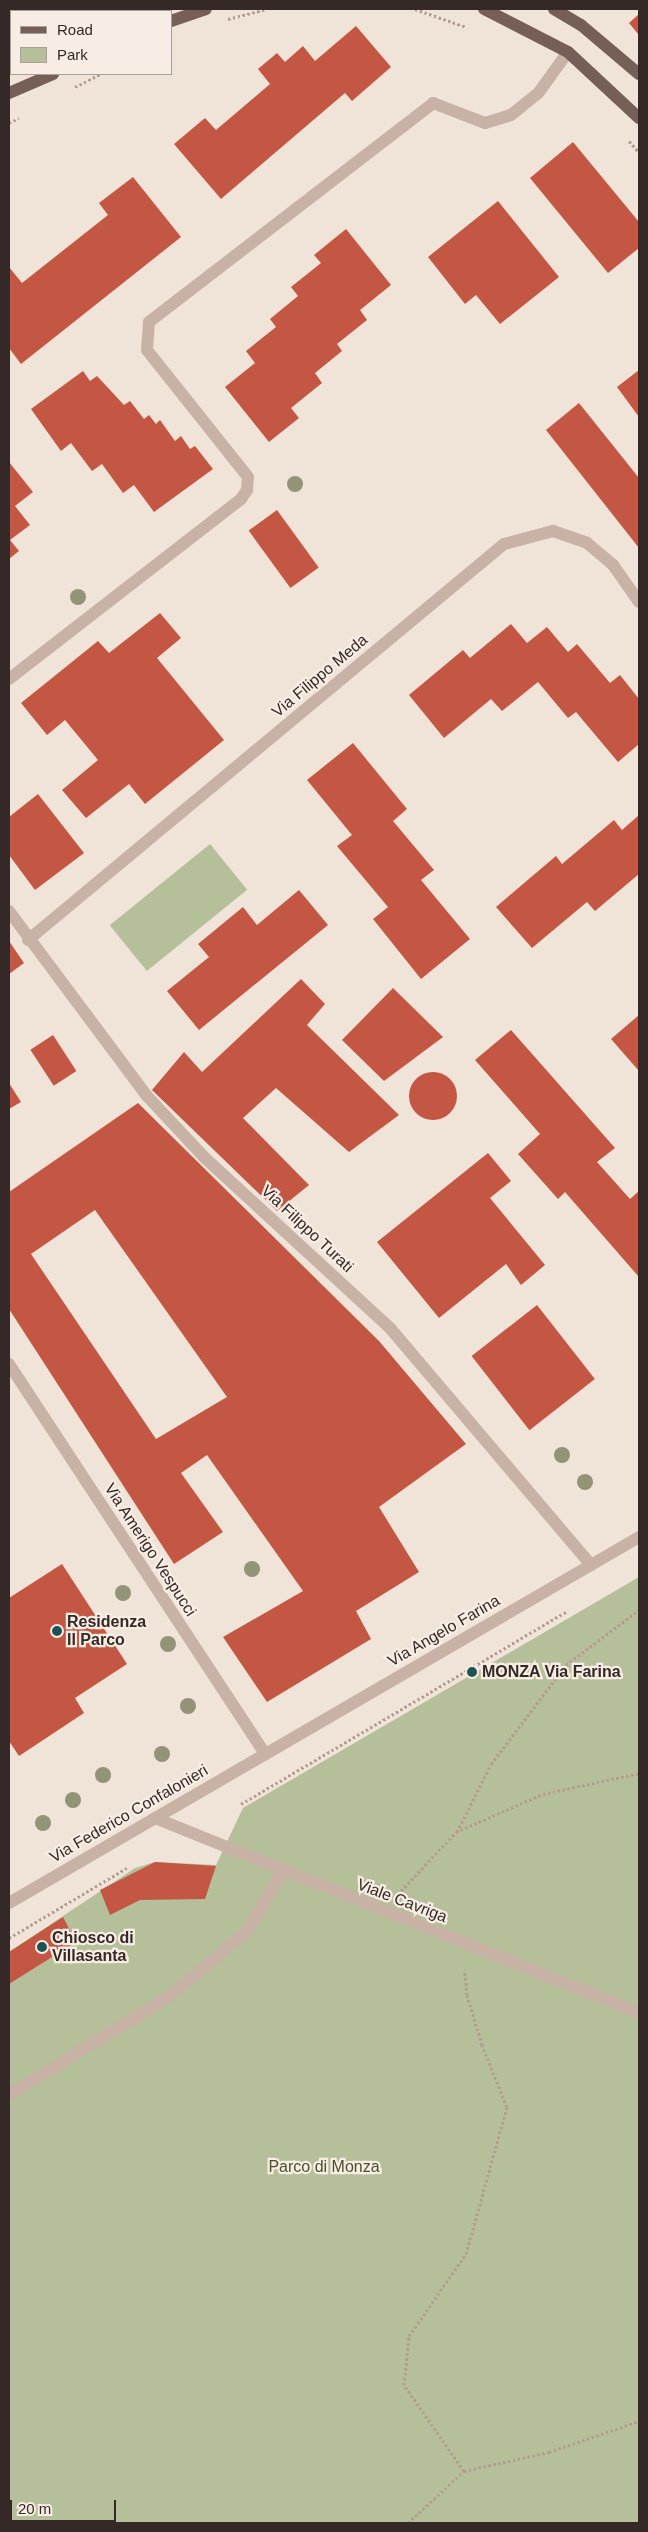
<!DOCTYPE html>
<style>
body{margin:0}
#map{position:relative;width:648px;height:2532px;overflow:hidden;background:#f0e3d8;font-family:Arial,sans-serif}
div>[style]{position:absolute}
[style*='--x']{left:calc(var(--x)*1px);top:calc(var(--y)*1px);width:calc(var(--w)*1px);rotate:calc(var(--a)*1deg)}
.green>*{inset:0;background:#b5bf99;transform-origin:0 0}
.building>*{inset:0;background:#c45743;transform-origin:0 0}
.round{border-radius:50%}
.path>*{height:3px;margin-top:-1.5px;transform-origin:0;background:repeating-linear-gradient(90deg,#b49c8f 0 2.5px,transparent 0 5px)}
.minor>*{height:12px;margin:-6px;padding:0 6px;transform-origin:6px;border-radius:6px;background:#c8b2a5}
.major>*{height:12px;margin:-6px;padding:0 6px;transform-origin:6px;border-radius:6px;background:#765f57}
.trees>*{width:16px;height:16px;margin:-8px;border-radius:50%;background:#939378}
.dots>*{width:14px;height:14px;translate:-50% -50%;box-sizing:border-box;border:2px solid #f8ede4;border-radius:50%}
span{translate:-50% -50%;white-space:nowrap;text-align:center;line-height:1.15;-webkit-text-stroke:4.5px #f8ede4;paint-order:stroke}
.street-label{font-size:16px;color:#342926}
.poi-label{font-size:16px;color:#342926;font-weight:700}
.left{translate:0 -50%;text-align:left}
.park-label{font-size:16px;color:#47522a}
.frame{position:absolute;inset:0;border:10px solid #342926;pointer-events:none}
.legend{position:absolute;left:10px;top:10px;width:162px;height:65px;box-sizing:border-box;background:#f8ede4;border:1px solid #aa9f98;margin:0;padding:6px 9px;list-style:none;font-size:15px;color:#342926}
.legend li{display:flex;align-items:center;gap:10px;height:25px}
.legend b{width:25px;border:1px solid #aa9f98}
.scale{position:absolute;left:10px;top:2500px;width:106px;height:22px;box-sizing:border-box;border:2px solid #342926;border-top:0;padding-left:6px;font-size:15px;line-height:18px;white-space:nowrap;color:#342926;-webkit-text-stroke:4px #f8ede4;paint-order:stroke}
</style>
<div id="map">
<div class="green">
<i style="left:210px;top:844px;width:59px;height:129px;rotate:51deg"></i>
<i style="clip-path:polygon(639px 1577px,639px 2523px,9px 2523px,9px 1952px,135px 1868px,155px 1862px,216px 1865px,243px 1808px)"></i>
</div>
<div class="building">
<i style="clip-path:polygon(639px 14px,639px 35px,629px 23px)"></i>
<i style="clip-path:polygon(356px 26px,391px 67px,352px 101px,345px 93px,221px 199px,174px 144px,205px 118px,216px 130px,270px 84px,258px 69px,277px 53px,285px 62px,303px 46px,315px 61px)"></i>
<i style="clip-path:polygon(573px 142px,639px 222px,639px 248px,608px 273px,530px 178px)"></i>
<i style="clip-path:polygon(133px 177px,181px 237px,21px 364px,9px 348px,9px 267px,22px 283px,108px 215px,99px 203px)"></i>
<i style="clip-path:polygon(498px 201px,559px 277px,500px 324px,476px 295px,465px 304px,428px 257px)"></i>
<i style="clip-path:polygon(346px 229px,391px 285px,360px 310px,367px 320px,337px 344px,342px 351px,315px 373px,322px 383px,291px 408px,299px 418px,269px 442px,225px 387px,255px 363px,246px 351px,276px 327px,270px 319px,298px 296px,291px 287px,321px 263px,314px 255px)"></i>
<i style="clip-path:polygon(639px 370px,639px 417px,617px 387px)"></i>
<i style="clip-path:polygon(83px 371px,90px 381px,97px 376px,124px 405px,130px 401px,144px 419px,149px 415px,156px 424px,160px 420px,175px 441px,181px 436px,190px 449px,195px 446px,213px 469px,154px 512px,134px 485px,123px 493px,102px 464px,92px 471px,71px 443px,61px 451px,31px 409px)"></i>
<i style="clip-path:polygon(579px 403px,639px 478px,639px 548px,546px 430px)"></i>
<i style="clip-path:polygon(9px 462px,33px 492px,15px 506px,30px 525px,10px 540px,19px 551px,9px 559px)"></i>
<i style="left:277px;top:510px;width:71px;height:35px;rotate:54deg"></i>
<i style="clip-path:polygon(160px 613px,181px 638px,157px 658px,224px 740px,145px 804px,129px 784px,86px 818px,62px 790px,98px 760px,65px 720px,47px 735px,21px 703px,98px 641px,109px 653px)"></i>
<i style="clip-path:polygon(511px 624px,527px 643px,547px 627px,568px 652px,577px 644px,610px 683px,620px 675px,639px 699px,639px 744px,618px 762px,576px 712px,568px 718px,538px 682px,502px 711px,491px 699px,444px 738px,409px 695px,463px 650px,470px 658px)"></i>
<i style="clip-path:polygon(353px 743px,407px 809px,393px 821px,434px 870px,421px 880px,470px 939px,421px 979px,373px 919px,388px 907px,337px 846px,352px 835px,307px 780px)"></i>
<i style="clip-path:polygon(38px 794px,84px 853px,35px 890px,9px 855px,9px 817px)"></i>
<i style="clip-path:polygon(639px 815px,639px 874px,595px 911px,587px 902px,532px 948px,496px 907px,556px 856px,562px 864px,614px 820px,622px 830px)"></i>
<i style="clip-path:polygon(299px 890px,328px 925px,199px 1030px,167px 991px,209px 957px,198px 944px,243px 907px,257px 925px)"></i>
<i style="clip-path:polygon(9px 941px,24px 963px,9px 974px)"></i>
<i style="clip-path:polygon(301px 979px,325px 1004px,307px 1025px,399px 1115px,349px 1152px,276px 1088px,243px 1118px,309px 1185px,277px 1211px,152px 1090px,184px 1052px,202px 1072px)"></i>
<i style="clip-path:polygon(393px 988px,443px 1037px,384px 1081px,342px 1040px)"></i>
<i style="clip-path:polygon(639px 1015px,639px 1071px,611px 1039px)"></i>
<i style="clip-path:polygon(511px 1030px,615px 1148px,597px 1162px,630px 1199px,639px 1191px,639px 1277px,565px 1192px,558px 1199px,518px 1154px,540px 1134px,475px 1060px)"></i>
<i style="left:53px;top:1035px;width:43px;height:27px;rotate:57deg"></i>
<i class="round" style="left:409px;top:1072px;width:48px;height:48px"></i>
<i style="clip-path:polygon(9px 1083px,21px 1102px,9px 1109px)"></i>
<i style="clip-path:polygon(evenodd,138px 1103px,379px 1341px,466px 1444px,379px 1507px,419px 1572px,356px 1611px,371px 1639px,267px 1702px,223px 1637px,303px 1591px,207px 1455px,181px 1473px,223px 1532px,174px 1564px,9px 1309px,9px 1192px,138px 1103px,95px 1210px,227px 1397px,156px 1439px,31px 1254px,95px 1210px)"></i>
<i style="clip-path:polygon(488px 1153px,511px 1181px,490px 1198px,545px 1265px,521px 1285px,506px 1264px,439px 1318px,377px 1242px)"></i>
<i style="left:537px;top:1305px;width:94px;height:83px;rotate:52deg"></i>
<i style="clip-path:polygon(62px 1564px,127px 1664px,75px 1698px,84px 1713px,19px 1756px,9px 1741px,9px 1598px)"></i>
<i style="clip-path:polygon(155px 1862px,216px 1866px,205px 1899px,140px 1900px,110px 1915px,100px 1890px)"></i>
<i style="clip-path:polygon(63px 1917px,76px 1942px,9px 1984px,9px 1952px)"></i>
</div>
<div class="path">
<i style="--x:415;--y:9;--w:54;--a:19.4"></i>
<i style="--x:228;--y:19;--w:40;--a:-14.4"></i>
<i style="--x:75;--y:87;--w:28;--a:-27"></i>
<i style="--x:9;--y:123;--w:11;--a:-27"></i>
<i style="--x:629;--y:141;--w:15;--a:48"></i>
<i style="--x:241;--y:1804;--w:379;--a:-30.6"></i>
<i style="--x:457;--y:1832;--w:76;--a:-63.4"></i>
<i style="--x:491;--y:1764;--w:124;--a:-52.9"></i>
<i style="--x:566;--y:1665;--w:91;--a:-37"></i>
<i style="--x:401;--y:1891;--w:81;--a:-47"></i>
<i style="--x:456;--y:1832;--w:95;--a:-23.6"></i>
<i style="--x:543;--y:1794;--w:98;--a:-12.3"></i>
<i style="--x:9;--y:1938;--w:137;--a:-30.7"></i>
<i style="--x:464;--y:2471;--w:87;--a:-12.6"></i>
<i style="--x:549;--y:2452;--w:95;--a:-19"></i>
<i style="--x:408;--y:2523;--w:76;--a:-42.9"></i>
<i style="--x:464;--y:2471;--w:105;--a:-124.9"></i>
<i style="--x:404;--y:2385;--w:49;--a:-84.2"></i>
<i style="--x:409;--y:2336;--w:100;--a:-55.2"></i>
<i style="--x:466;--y:2254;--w:153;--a:-74.4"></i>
<i style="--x:507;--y:2107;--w:67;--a:-112"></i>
<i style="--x:482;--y:2045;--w:52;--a:-106.7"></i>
<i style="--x:467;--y:1995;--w:25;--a:-95"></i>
</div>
<div class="minor">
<i style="--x:9;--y:679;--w:294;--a:-37.8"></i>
<i style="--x:241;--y:499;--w:11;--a:-56"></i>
<i style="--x:247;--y:490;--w:13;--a:-86"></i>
<i style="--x:248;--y:477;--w:162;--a:-128.5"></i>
<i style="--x:147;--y:350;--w:28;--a:-86"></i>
<i style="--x:149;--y:322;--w:359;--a:-37.6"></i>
<i style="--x:433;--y:103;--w:56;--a:21"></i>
<i style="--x:485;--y:123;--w:27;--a:-17"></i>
<i style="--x:511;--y:115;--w:36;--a:-39"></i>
<i style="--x:539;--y:92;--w:49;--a:-54.1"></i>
<i style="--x:9;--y:911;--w:231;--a:53.3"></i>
<i style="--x:147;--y:1096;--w:83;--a:46.9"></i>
<i style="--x:204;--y:1157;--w:253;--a:42.6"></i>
<i style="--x:390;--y:1328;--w:311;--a:49.7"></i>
<i style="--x:28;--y:940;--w:619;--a:-39.76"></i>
<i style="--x:504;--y:544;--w:51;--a:-14.9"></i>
<i style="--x:553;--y:531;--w:36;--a:19"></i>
<i style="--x:587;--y:543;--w:34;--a:40"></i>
<i style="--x:613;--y:565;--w:45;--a:54.9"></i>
<i style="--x:9;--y:1364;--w:467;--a:56.7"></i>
<i style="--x:155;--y:1818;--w:522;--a:21.94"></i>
<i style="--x:9;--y:1903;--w:729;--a:-30.15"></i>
<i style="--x:9;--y:2095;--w:189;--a:-31.6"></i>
<i style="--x:170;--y:1996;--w:102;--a:-40.2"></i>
<i style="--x:248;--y:1930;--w:67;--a:-59.6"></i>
</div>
<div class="major">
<i style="--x:484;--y:9;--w:94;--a:27.1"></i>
<i style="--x:568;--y:52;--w:97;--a:42.9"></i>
<i style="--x:554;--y:9;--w:31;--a:31"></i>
<i style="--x:581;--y:25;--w:76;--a:40.2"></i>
<i style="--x:114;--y:11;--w:6;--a:-18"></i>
<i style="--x:171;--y:21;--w:37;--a:-19"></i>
<i style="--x:9;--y:61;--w:3;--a:-45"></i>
<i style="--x:9;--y:93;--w:48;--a:-23.4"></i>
</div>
<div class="trees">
<i style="left:295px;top:484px"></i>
<i style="left:78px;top:597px"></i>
<i style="left:562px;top:1455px"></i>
<i style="left:585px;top:1482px"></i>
<i style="left:252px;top:1569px"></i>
<i style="left:123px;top:1593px"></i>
<i style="left:168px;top:1644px"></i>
<i style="left:188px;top:1706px"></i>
<i style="left:162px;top:1754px"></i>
<i style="left:103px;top:1775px"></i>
<i style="left:73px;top:1800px"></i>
<i style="left:43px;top:1823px"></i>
</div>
<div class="dots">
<i style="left:57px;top:1631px;background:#1d5453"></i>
<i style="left:472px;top:1672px;background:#1d5453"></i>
<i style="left:42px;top:1947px;background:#1d5453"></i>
</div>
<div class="street-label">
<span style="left:320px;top:676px;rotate:-40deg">Via Filippo Meda</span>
<span style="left:307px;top:1229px;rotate:43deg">Via Filippo Turati</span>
<span style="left:150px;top:1550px;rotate:57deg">Via Amerigo Vespucci</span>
<span style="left:444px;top:1631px;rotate:-30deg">Via Angelo Farina</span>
<span style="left:129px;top:1814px;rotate:-30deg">Via Federico Confalonieri</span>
<span style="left:402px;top:1901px;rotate:21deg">Viale Cavriga</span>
</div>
<div class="poi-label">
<span class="left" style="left:67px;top:1631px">Residenza<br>Il Parco</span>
<span class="left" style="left:482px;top:1672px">MONZA Via Farina</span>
<span class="left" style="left:52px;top:1947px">Chiosco di<br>Villasanta</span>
</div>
<div class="park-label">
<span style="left:324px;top:2167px">Parco di Monza</span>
</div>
<div class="frame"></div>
<ul class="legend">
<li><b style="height:6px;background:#765f57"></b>Road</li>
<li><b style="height:14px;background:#b5bf99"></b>Park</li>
</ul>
<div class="scale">20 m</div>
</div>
